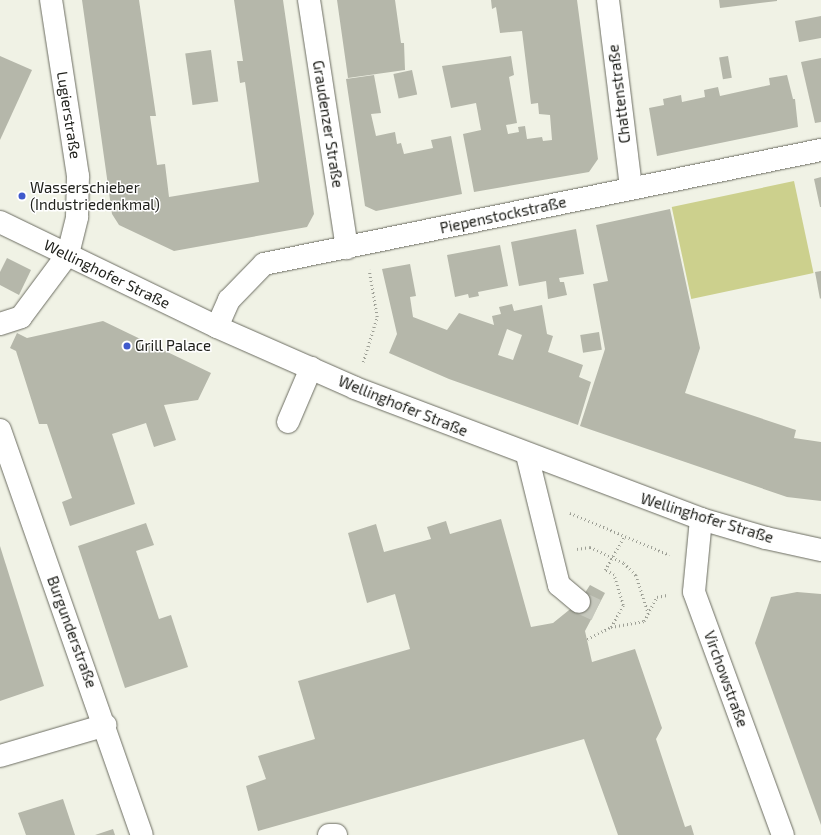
<!DOCTYPE html>
<meta charset="utf-8">
<style>
body{margin:0}
#map{position:relative;width:821px;height:835px;overflow:hidden;background:#f0f2e5;font-family:"Exo 2",sans-serif}
div>[style]{position:absolute}
[style*='--x']{left:calc(var(--x)*1px);top:calc(var(--y)*1px);width:calc(var(--w)*1px);rotate:calc(var(--a)*1deg)}
.green>*{inset:0;background:#ccd08d;transform-origin:0 0}
.building>*{inset:0;background:#b5b7aa;transform-origin:0 0}
.minor-tunnel>*{height:22px;margin-top:-11px;transform-origin:0;background:repeating-linear-gradient(90deg,#c6c8bd 0 22px,transparent 0 33px)}
.path>*{height:2.5px;margin-top:-1.25px;transform-origin:0;background:repeating-linear-gradient(90deg,#9ea096 0 1px,transparent 0 4px)}
.roads{filter:drop-shadow(0 0 1px #6c6d62) drop-shadow(0 0 1px #6c6d62)}
.minor>*{height:22px;margin:-11px;padding:0 11px;transform-origin:11px;border-radius:11px;background:#fff}
.dots>*{width:11px;height:11px;translate:-50% -50%;box-sizing:border-box;border:2px solid #fff;border-radius:50%}
span{translate:-50% -50%;white-space:nowrap;text-align:center;line-height:1.15;-webkit-text-stroke:3px #fff;paint-order:stroke}
.street-label{font-size:15px;color:#20211c}
.poi-label{font-size:15px;color:#20211c}
.left{translate:0 -50%;text-align:left}
</style>
<div id="map">
<div class="green">
<i style="left:794px;top:181px;width:94px;height:125px;rotate:78deg"></i>
</div>
<div class="building">
<i style="clip-path:polygon(82px 0,139px 0,156px 116px,150px 116px,157px 165px,165px 164px,169px 197px,259px 182px,245px 82px,240px 83px,237px 61px,243px 61px,234px 0,283px 0,314px 214px,307px 227px,174px 251px,119px 225px,112px 214px)"></i>
<i style="clip-path:polygon(337px 0,395px 0,401px 43px,404px 43px,405px 70px,348px 78px)"></i>
<i style="clip-path:polygon(491px 0,577px 0,598px 159px,589px 172px,474px 192px,463px 134px,481px 130px,476px 103px,451px 108px,442px 66px,511px 56px,514px 75px,509px 77px,517px 123px,506px 125px,508px 134px,519px 132px,518px 127px,525px 126px,527px 139px,542px 137px,543px 141px,552px 140px,550px 115px,539px 114px,538px 103px,531px 104px,522px 31px,500px 33px,496px 7px,492px 9px)"></i>
<i style="clip-path:polygon(719px 0,777px 0,777px 1px,720px 8px)"></i>
<i style="clip-path:polygon(821px 16px,821px 38px,799px 42px,795px 21px)"></i>
<i style="left:211px;top:50px;width:52px;height:26px;rotate:82deg"></i>
<i style="clip-path:polygon(0 56px,32px 70px,0 140px)"></i>
<i style="left:728px;top:56px;width:22px;height:9px;rotate:80deg"></i>
<i style="clip-path:polygon(821px 58px,821px 122px,815px 123px,801px 62px)"></i>
<i style="left:412px;top:70px;width:25px;height:19px;rotate:78deg"></i>
<i style="clip-path:polygon(374px 75px,381px 113px,371px 114px,376px 136px,395px 132px,397px 144px,401px 143px,404px 154px,433px 148px,431px 140px,451px 136px,462px 194px,376px 211px,365px 206px,346px 79px)"></i>
<i style="clip-path:polygon(787px 75px,793px 99px,795px 99px,798px 127px,657px 156px,649px 108px,664px 105px,663px 99px,681px 95px,682px 102px,705px 97px,704px 90px,718px 87px,720px 96px,770px 85px,769px 78px)"></i>
<i style="clip-path:polygon(821px 177px,821px 207px,820px 207px,814px 179px)"></i>
<i style="clip-path:polygon(670px 209px,700px 348px,685px 393px,796px 430px,794px 438px,821px 442px,821px 501px,787px 497px,580px 426px,605px 349px,593px 284px,608px 281px,596px 225px)"></i>
<i style="clip-path:polygon(576px 229px,584px 274px,559px 278px,560px 282px,564px 282px,567px 295px,548px 299px,546px 281px,519px 286px,511px 242px)"></i>
<i style="clip-path:polygon(500px 245px,508px 286px,478px 292px,479px 296px,469px 298px,468px 294px,455px 297px,447px 255px)"></i>
<i style="clip-path:polygon(7px 258px,31px 270px,19px 295px,0 285px,0 272px)"></i>
<i style="clip-path:polygon(evenodd,410px 264px,416px 296px,410px 297px,413px 317px,447px 330px,459px 313px,494px 325px,492px 316px,501px 314px,499px 307px,512px 304px,514px 311px,542px 305px,547px 334px,553px 336px,548px 352px,583px 365px,579px 377px,591px 382px,578px 425px,449px 379px,389px 353px,397px 334px,382px 269px,410px 264px,507px 329px,522px 335px,513px 360px,498px 355px,507px 329px)"></i>
<i style="clip-path:polygon(821px 271px,821px 298px,820px 299px,815px 272px)"></i>
<i style="clip-path:polygon(103px 321px,211px 373px,198px 400px,164px 405px,176px 440px,154px 447px,146px 423px,112px 434px,135px 504px,70px 526px,62px 502px,72px 498px,47px 424px,39px 424px,16px 351px,10px 348px,17px 333px,27px 338px)"></i>
<i style="left:599px;top:332px;width:18px;height:19px;rotate:81deg"></i>
<i style="clip-path:polygon(501px 519px,531px 627px,553px 623px,579px 602px,590px 585px,605px 593px,585px 631px,592px 662px,635px 649px,662px 728px,656px 739px,685px 827px,691px 825px,694px 835px,618px 835px,584px 739px,258px 831px,246px 786px,266px 779px,258px 756px,315px 739px,298px 681px,410px 649px,395px 594px,367px 603px,348px 533px,376px 524px,384px 552px,431px 539px,427px 527px,446px 521px,450px 534px)"></i>
<i style="clip-path:polygon(146px 523px,154px 545px,136px 551px,159px 619px,171px 615px,188px 667px,125px 688px,78px 546px)"></i>
<i style="clip-path:polygon(0 546px,44px 686px,0 701px)"></i>
<i style="clip-path:polygon(797px 592px,821px 594px,821px 825px,755px 643px,771px 597px)"></i>
<i style="clip-path:polygon(63px 799px,75px 835px,26px 835px,18px 813px)"></i>
<i style="clip-path:polygon(113px 829px,115px 835px,95px 835px)"></i>
</div>
<div class="minor-tunnel">
<i style="--x:579;--y:602;--w:19;--a:25"></i>
</div>
<div class="path">
<i style="--x:363;--y:362;--w:47;--a:-72.7"></i>
<i style="--x:377;--y:317;--w:48;--a:-99.7"></i>
<i style="--x:570;--y:513;--w:108;--a:22.8"></i>
<i style="--x:577;--y:549;--w:13;--a:-9"></i>
<i style="--x:590;--y:547;--w:38;--a:25"></i>
<i style="--x:624;--y:563;--w:17;--a:45"></i>
<i style="--x:636;--y:575;--w:40;--a:72"></i>
<i style="--x:611;--y:627;--w:34;--a:-10"></i>
<i style="--x:644;--y:621;--w:27;--a:-62"></i>
<i style="--x:657;--y:597;--w:10;--a:-11"></i>
<i style="--x:587;--y:639;--w:27;--a:-27"></i>
<i style="--x:611;--y:627;--w:25;--a:-61"></i>
<i style="--x:623;--y:605;--w:31;--a:-107"></i>
<i style="--x:614;--y:575;--w:10;--a:-151"></i>
<i style="--x:605;--y:570;--w:40;--a:-60.3"></i>
</div>
<div class="roads">
<div class="minor">
<i style="--x:309;--y:0;--w:251;--a:81.3"></i>
<i style="--x:608;--y:0;--w:189;--a:83"></i>
<i style="--x:0;--y:222;--w:241;--a:25.8"></i>
<i style="--x:217;--y:327;--w:151;--a:23.8"></i>
<i style="--x:355;--y:388;--w:370;--a:20.7"></i>
<i style="--x:701;--y:519;--w:68;--a:16.3"></i>
<i style="--x:766;--y:538;--w:56;--a:12.3"></i>
<i style="--x:0;--y:324;--w:22;--a:-18"></i>
<i style="--x:21;--y:317;--w:79;--a:-53.3"></i>
<i style="--x:68;--y:254;--w:38;--a:-76"></i>
<i style="--x:77;--y:217;--w:41;--a:-88.6"></i>
<i style="--x:78;--y:176;--w:178;--a:-98.7"></i>
<i style="--x:217;--y:327;--w:30;--a:-66"></i>
<i style="--x:229;--y:300;--w:50;--a:-45.8"></i>
<i style="--x:264;--y:264;--w:569;--a:-11.57"></i>
<i style="--x:288;--y:422;--w:59;--a:-66.9"></i>
<i style="--x:0;--y:430;--w:429;--a:70.7"></i>
<i style="--x:527;--y:455;--w:134;--a:76.2"></i>
<i style="--x:559;--y:585;--w:26;--a:40"></i>
<i style="--x:701;--y:519;--w:73;--a:95.5"></i>
<i style="--x:694;--y:592;--w:259;--a:69.9"></i>
<i style="--x:0;--y:756;--w:110;--a:-16.3"></i>
<i style="--x:329;--y:835;--w:7;--a:0"></i>
</div>
</div>
<div class="dots">
<i style="left:22px;top:196px;background:#3f59cc"></i>
<i style="left:127px;top:346px;background:#3f59cc"></i>
</div>
<div class="street-label">
<span style="left:619px;top:94px;rotate:-97deg">Chattenstraße</span>
<span style="left:69px;top:115px;rotate:81deg">Lugierstraße</span>
<span style="left:328px;top:124px;rotate:81deg">Graudenzer Straße</span>
<span style="left:503px;top:215px;rotate:-12deg">Piepenstockstraße</span>
<span style="left:107px;top:274px;rotate:26deg">Wellinghofer Straße</span>
<span style="left:403px;top:406px;rotate:22deg">Wellinghofer Straße</span>
<span style="left:707px;top:518px;rotate:17deg">Wellinghofer Straße</span>
<span style="left:72px;top:632px;rotate:70deg">Burgunderstraße</span>
<span style="left:726px;top:679px;rotate:70deg">Virchowstraße</span>
</div>
<div class="poi-label">
<span class="left" style="left:30px;top:196px">Wasserschieber<br>(Industriedenkmal)</span>
<span class="left" style="left:135px;top:346px">Grill Palace</span>
</div>
</div>
